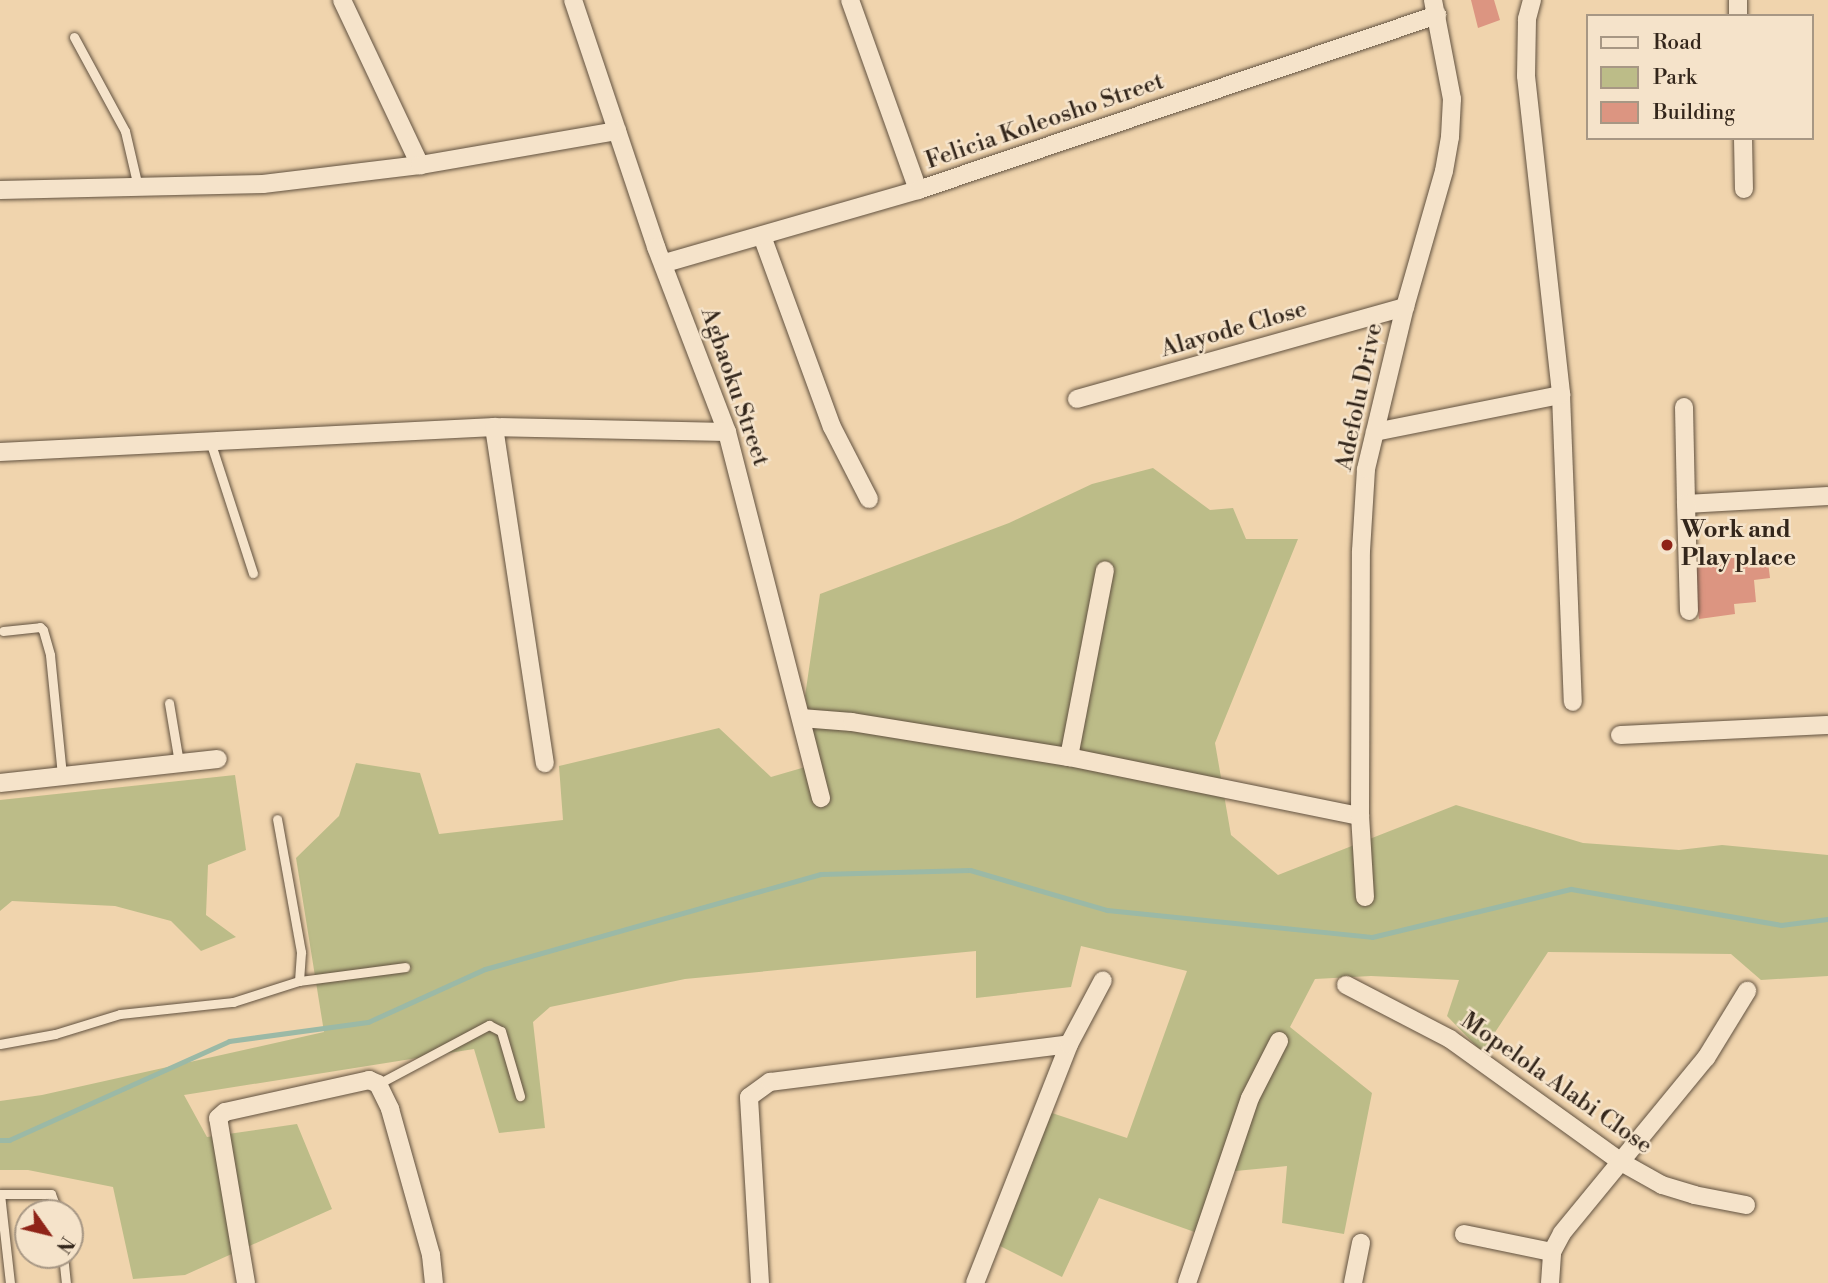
<!DOCTYPE html>
<style>
body{margin:0}
#map{position:relative;width:1828px;height:1283px;overflow:hidden;background:#f0d4ad;font-family:"Libre Bodoni",serif}
div>[style]{position:absolute}
[style*='--x']{left:calc(var(--x)*1px);top:calc(var(--y)*1px);width:calc(var(--w)*1px);rotate:calc(var(--a)*1deg)}
.green>*{inset:0;background:#bcbc88}
.stream>*{height:5px;margin:-2.5px;padding:0 2.5px;transform-origin:2.5px;border-radius:2.5px;background:#9bb9a6}
.building>*{inset:0;background:#dc9581}
.roads{filter:drop-shadow(0 0 2px #625240) drop-shadow(0 0 2px #625240)}
.service>*{height:9px;margin:-4.5px;padding:0 4.5px;transform-origin:4.5px;border-radius:4.5px;background:#f5e3ca}
.minor>*{height:18px;margin:-9px;padding:0 9px;transform-origin:9px;border-radius:9px;background:#f5e3ca}
.dots>*{width:19px;height:19px;translate:-50% -50%;box-sizing:border-box;border:4px solid #f5e3ca;border-radius:50%}
span{translate:-50% -50%;white-space:nowrap;text-align:center;line-height:1.15;-webkit-text-stroke:5px #f5e3ca;paint-order:stroke}
.street-label{font-size:24px;color:#33261b}
.poi-label{font-size:24px;color:#33261b;font-weight:700}
.left{translate:0 -50%;text-align:left}
.legend{position:absolute;left:1586px;top:14px;width:228px;height:126px;box-sizing:border-box;background:#f5e3ca;border:2px solid #a79784;margin:0;padding:9px 12px;list-style:none;font-size:21px;color:#33261b}
.legend li{display:flex;align-items:center;gap:14px;height:35px}
.legend b{width:35px;border:2px solid #a79784}
.north{position:absolute;left:14px;top:1199px;width:70px;height:70px;box-sizing:border-box;background:#f5e3ca;border:2px solid #a79784;border-radius:50%;rotate:124deg;font-size:19px;font-weight:700;line-height:28px;text-align:center;color:#33261b}
.north::after{content:'';display:block;margin:auto;width:24px;height:32px;background:#8f2418;clip-path:polygon(50% 0,100% 100%,50% 72%,0 100%)}
</style>
<div id="map">
<div class="green">
<i style="clip-path:polygon(1153px 468px,1210px 510px,1233px 508px,1246px 539px,1298px 539px,1215px 743px,1231px 835px,1278px 875px,1456px 805px,1583px 843px,1679px 850px,1722px 845px,1828px 855px,1828px 976px,1761px 980px,1731px 954px,1548px 952px,1482px 1052px,1447px 1016px,1459px 980px,1371px 976px,1315px 979px,1290px 1027px,1372px 1093px,1344px 1234px,1282px 1223px,1287px 1166px,1225px 1172px,1203px 1235px,1099px 1198px,1062px 1277px,994px 1243px,1043px 1110px,1127px 1138px,1187px 971px,1081px 946px,1071px 987px,976px 998px,976px 951px,685px 979px,550px 1007px,533px 1022px,545px 1128px,499px 1133px,474px 1049px,184px 1095px,207px 1137px,297px 1124px,332px 1209px,185px 1275px,133px 1279px,113px 1187px,28px 1170px,0 1170px,0 1101px,42px 1095px,324px 1032px,296px 858px,339px 816px,356px 763px,420px 773px,439px 834px,563px 820px,559px 766px,719px 728px,771px 777px,819px 763px,805px 696px,820px 594px,1009px 523px,1092px 484px)"></i>
<i style="clip-path:polygon(235px 775px,246px 850px,208px 865px,206px 915px,236px 937px,201px 951px,171px 921px,115px 906px,12px 901px,0 911px,0 800px)"></i>
</div>
<div class="stream">
<i style="--x:0;--y:1140;--w:9;--a:0"></i>
<i style="--x:9;--y:1140;--w:241;--a:-24.2"></i>
<i style="--x:229;--y:1041;--w:140;--a:-7.8"></i>
<i style="--x:368;--y:1022;--w:128;--a:-24.4"></i>
<i style="--x:485;--y:969;--w:349;--a:-15.8"></i>
<i style="--x:821;--y:874;--w:149;--a:-1.5"></i>
<i style="--x:970;--y:870;--w:143;--a:16.3"></i>
<i style="--x:1107;--y:910;--w:266;--a:5.8"></i>
<i style="--x:1372;--y:937;--w:205;--a:-13.6"></i>
<i style="--x:1571;--y:889;--w:213;--a:9.7"></i>
<i style="--x:1781;--y:925;--w:47;--a:-7.3"></i>
</div>
<div class="building">
<i style="clip-path:polygon(1471px 0,1494px 0,1500px 20px,1478px 28px)"></i>
<i style="clip-path:polygon(1767px 554px,1770px 578px,1754px 580px,1756px 602px,1734px 604px,1735px 614px,1699px 619px,1693px 562px)"></i>
</div>
<div class="roads">
<div class="service">
<i style="--x:74;--y:37;--w:107;--a:61.5"></i>
<i style="--x:125;--y:131;--w:57;--a:76.9"></i>
<i style="--x:210;--y:441;--w:139;--a:72"></i>
<i style="--x:3;--y:631;--w:37;--a:-6"></i>
<i style="--x:40;--y:627;--w:4;--a:45"></i>
<i style="--x:43;--y:630;--w:26;--a:74"></i>
<i style="--x:50;--y:655;--w:122;--a:84.3"></i>
<i style="--x:169;--y:703;--w:61;--a:80.5"></i>
<i style="--x:299;--y:981;--w:107;--a:-7.5"></i>
<i style="--x:0;--y:1044;--w:56;--a:-10.3"></i>
<i style="--x:55;--y:1034;--w:68;--a:-17.1"></i>
<i style="--x:120;--y:1014;--w:114;--a:-6.1"></i>
<i style="--x:233;--y:1002;--w:69;--a:-17.7"></i>
<i style="--x:299;--y:981;--w:29;--a:-86"></i>
<i style="--x:301;--y:952;--w:135;--a:-100.2"></i>
<i style="--x:378;--y:1084;--w:126;--a:-28"></i>
<i style="--x:489;--y:1025;--w:13;--a:27"></i>
<i style="--x:501;--y:1031;--w:68;--a:73.7"></i>
<i style="--x:0;--y:1194;--w:90;--a:83.6"></i>
<i style="--x:0;--y:1194;--w:51;--a:0"></i>
<i style="--x:51;--y:1194;--w:20;--a:70"></i>
<i style="--x:63;--y:1255;--w:28;--a:84"></i>
</div>
<div class="minor">
<i style="--x:342;--y:0;--w:183;--a:64.7"></i>
<i style="--x:573;--y:0;--w:261;--a:71.4"></i>
<i style="--x:656;--y:247;--w:198;--a:69"></i>
<i style="--x:727;--y:432;--w:378;--a:75.6"></i>
<i style="--x:850;--y:0;--w:202;--a:70.3"></i>
<i style="--x:1532;--y:0;--w:20;--a:105"></i>
<i style="--x:1527;--y:19;--w:57;--a:91"></i>
<i style="--x:1526;--y:76;--w:321;--a:83.7"></i>
<i style="--x:1561;--y:395;--w:307;--a:87.8"></i>
<i style="--x:1738;--y:0;--w:16;--a:90"></i>
<i style="--x:1743;--y:138;--w:51;--a:88.9"></i>
<i style="--x:0;--y:190;--w:263;--a:-1.3"></i>
<i style="--x:263;--y:184;--w:158;--a:-6.9"></i>
<i style="--x:420;--y:165;--w:200;--a:-9.8"></i>
<i style="--x:762;--y:236;--w:203;--a:69.9"></i>
<i style="--x:832;--y:427;--w:81;--a:62.8"></i>
<i style="--x:665;--y:263;--w:263;--a:-16.1"></i>
<i style="--x:918;--y:190;--w:548;--a:-18.63"></i>
<i style="--x:1077;--y:399;--w:341;--a:-15.7"></i>
<i style="--x:1684;--y:407;--w:97;--a:88.8"></i>
<i style="--x:1686;--y:504;--w:142;--a:-3.2"></i>
<i style="--x:494;--y:427;--w:340;--a:81.4"></i>
<i style="--x:1375;--y:432;--w:190;--a:-11.3"></i>
<i style="--x:0;--y:452;--w:495;--a:-2.9"></i>
<i style="--x:494;--y:427;--w:233;--a:1.2"></i>
<i style="--x:1686;--y:504;--w:107;--a:88.4"></i>
<i style="--x:801;--y:718;--w:51;--a:4.5"></i>
<i style="--x:852;--y:722;--w:220;--a:9.2"></i>
<i style="--x:1069;--y:757;--w:297;--a:11.5"></i>
<i style="--x:1620;--y:735;--w:208;--a:-2.8"></i>
<i style="--x:1069;--y:757;--w:190;--a:-79.1"></i>
<i style="--x:0;--y:783;--w:219;--a:-6.3"></i>
<i style="--x:1365;--y:897;--w:81;--a:-93.5"></i>
<i style="--x:1360;--y:816;--w:265;--a:-89.8"></i>
<i style="--x:1361;--y:551;--w:82;--a:-86.5"></i>
<i style="--x:1366;--y:469;--w:167;--a:-76.5"></i>
<i style="--x:1405;--y:307;--w:141;--a:-74"></i>
<i style="--x:1444;--y:171;--w:35;--a:-80"></i>
<i style="--x:1450;--y:137;--w:38;--a:-87"></i>
<i style="--x:1452;--y:99;--w:101;--a:-100.9"></i>
<i style="--x:1346;--y:985;--w:117;--a:27.4"></i>
<i style="--x:1450;--y:1039;--w:211;--a:35.7"></i>
<i style="--x:1621;--y:1162;--w:47;--a:29.3"></i>
<i style="--x:1662;--y:1185;--w:34;--a:17"></i>
<i style="--x:1694;--y:1195;--w:53;--a:10.9"></i>
<i style="--x:1464;--y:1234;--w:90;--a:11.6"></i>
<i style="--x:246;--y:1283;--w:167;--a:-99.6"></i>
<i style="--x:218;--y:1118;--w:9;--a:-41"></i>
<i style="--x:225;--y:1112;--w:148;--a:-12.5"></i>
<i style="--x:369;--y:1080;--w:10;--a:24"></i>
<i style="--x:378;--y:1084;--w:28;--a:64"></i>
<i style="--x:390;--y:1109;--w:152;--a:74.3"></i>
<i style="--x:431;--y:1255;--w:28;--a:84"></i>
<i style="--x:760;--y:1283;--w:186;--a:-93.4"></i>
<i style="--x:749;--y:1097;--w:26;--a:-36"></i>
<i style="--x:770;--y:1082;--w:301;--a:-7.2"></i>
<i style="--x:975;--y:1283;--w:257;--a:-68.5"></i>
<i style="--x:1069;--y:1044;--w:72;--a:-62"></i>
<i style="--x:1187;--y:1283;--w:195;--a:-71.2"></i>
<i style="--x:1250;--y:1098;--w:64;--a:-63"></i>
<i style="--x:1353;--y:1283;--w:41;--a:-78.7"></i>
<i style="--x:1550;--y:1283;--w:31;--a:-86"></i>
<i style="--x:1552;--y:1252;--w:21;--a:-62"></i>
<i style="--x:1562;--y:1233;--w:227;--a:-50.6"></i>
<i style="--x:1706;--y:1058;--w:79;--a:-58.5"></i>
</div>
</div>
<div class="dots">
<i style="left:1667px;top:545px;background:#8f2418"></i>
</div>
<div class="street-label">
<span style="left:1045px;top:122px;rotate:-19deg">Felicia Koleosho Street</span>
<span style="left:1234px;top:330px;rotate:-16deg">Alayode Close</span>
<span style="left:734px;top:387px;rotate:71deg">Agbaoku Street</span>
<span style="left:1360px;top:397px;rotate:-78deg">Adefolu Drive</span>
<span style="left:1556px;top:1084px;rotate:35deg">Mopelola Alabi Close</span>
</div>
<div class="poi-label">
<span class="left" style="left:1681px;top:545px">Work and<br>Play place</span>
</div>
<ul class="legend">
<li><b style="height:9px;background:#f5e3ca"></b>Road</li>
<li><b style="height:19px;background:#bcbc88"></b>Park</li>
<li><b style="height:19px;background:#dc9581"></b>Building</li>
</ul>
<div class="north">N</div>
</div>
